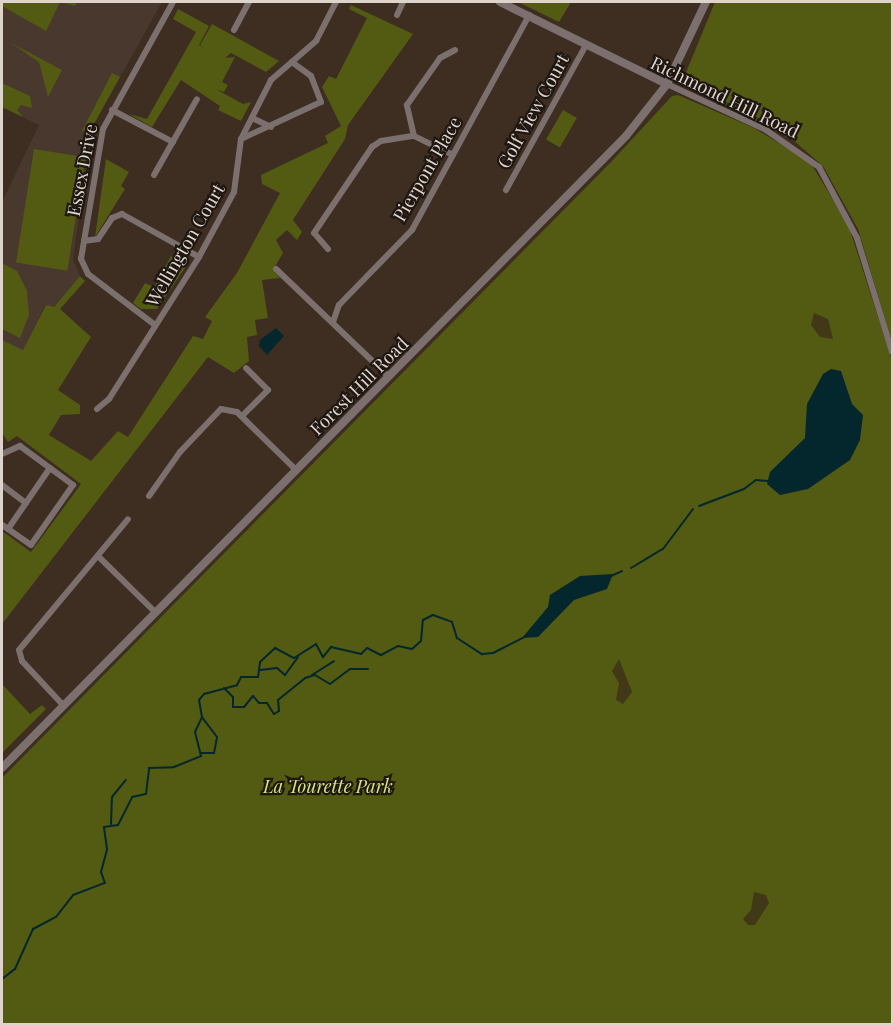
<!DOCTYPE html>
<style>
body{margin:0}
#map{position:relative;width:894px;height:1026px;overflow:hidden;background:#3e2d21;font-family:"Playfair Display",serif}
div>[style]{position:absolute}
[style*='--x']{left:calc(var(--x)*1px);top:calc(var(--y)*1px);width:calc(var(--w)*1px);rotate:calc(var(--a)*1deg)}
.education>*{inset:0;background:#48382d}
.green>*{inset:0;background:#525b11;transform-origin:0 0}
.sand>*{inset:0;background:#413818}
.water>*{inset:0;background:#04272e}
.stream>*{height:2px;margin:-1px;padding:0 1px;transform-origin:1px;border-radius:1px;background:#04272e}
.minor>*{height:6px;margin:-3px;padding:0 3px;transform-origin:3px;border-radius:3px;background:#7c706f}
.tertiary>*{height:8px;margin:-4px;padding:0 4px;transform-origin:4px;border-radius:4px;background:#7c706f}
span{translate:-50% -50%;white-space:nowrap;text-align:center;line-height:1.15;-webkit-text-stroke:4.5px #1f1712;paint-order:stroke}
.street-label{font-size:18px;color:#dfd4cc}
.park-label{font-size:18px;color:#d4e57c;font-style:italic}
.frame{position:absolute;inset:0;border:3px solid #dfd4cc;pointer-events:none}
</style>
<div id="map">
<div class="education">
<i style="clip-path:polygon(2px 2px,162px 2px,91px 129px,73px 259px,80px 276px,53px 308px,45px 305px,23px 351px,2px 340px,2px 202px,39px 125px,2px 107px)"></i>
</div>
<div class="green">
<i style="clip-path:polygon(2px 2px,77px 2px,75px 6px,60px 2px,46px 31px,2px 6px)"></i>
<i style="clip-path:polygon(518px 2px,571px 2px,559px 22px)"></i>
<i style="clip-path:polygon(715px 2px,892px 2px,892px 342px,858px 229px,823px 166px,793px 140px,682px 82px)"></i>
<i style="clip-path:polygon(351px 5px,413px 34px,348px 125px,345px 139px,293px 220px,302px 232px,297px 240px,287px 230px,276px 240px,283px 253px,273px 270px,280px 278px,262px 280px,268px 318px,255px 320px,257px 335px,247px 337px,249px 361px,234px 373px,208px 357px,2px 624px,2px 531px,31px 552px,81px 484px,17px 436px,8px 442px,2px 433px,2px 340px,23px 350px,46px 305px,54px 307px,80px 276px,85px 281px,60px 309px,91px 337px,58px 390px,80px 405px,80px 414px,61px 415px,49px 435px,91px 461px,118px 431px,128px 437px,193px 336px,203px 339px,212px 321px,205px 317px,237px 273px,280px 193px,262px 184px,261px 175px,328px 143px,325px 136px,341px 126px,322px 87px,329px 76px,336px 79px,367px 18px,349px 9px)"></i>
<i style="clip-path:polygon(178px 9px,209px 26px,199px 45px,205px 49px,200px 45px,212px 24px,279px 61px,266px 72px,231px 53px,225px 58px,235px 57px,222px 82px,228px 85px,224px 92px,216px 89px,243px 104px,251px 102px,241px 121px,218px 110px,220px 106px,181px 80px,152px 127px,129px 114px,147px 119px,196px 32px,173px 19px)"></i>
<i style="clip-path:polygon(11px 43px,62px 70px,48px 97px,39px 62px)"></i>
<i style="clip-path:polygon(112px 73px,120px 77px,90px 131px,82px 131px)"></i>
<i style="clip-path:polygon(2px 83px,30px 96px,32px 108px,21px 105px,17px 110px,23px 117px,2px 107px)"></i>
<i style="clip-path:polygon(678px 95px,754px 128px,810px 162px,848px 224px,892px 360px,892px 1024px,2px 1024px,2px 778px,610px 163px,672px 96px)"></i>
<i style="left:563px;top:110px;width:16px;height:34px;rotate:30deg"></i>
<i style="left:34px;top:149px;width:52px;height:115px;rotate:9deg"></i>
<i style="clip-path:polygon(106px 159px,129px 172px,121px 186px,125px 189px,95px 237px)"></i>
<i style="clip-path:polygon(171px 256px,187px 265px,157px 309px,141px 309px,133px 303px,145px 283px,154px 287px)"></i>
<i style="clip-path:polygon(2px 263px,17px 271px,27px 291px,29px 315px,20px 338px,2px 329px)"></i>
<i style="clip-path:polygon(2px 684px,30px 714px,42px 705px,46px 709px,2px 753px)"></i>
</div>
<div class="sand">
<i style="clip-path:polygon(814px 313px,828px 319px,833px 339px,820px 337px,811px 325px)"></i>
<i style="clip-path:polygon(619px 659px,632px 692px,623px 704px,616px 700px,619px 683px,612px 671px)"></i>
<i style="clip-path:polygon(754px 892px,766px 895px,769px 903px,755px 925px,748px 925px,743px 919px,751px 910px)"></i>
</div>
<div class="water">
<i style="clip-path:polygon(276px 328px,284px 336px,267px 355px,259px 346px,260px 340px)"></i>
<i style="clip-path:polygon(831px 369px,841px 371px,852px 404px,863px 415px,860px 440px,850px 460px,808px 489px,780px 495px,767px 484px,770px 472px,805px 438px,807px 404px,823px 374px)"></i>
<i style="clip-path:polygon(613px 574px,607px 589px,574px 600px,538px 637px,522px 638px,548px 607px,550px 595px,580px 576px)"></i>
</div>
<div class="stream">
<i style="--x:699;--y:506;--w:48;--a:-20.7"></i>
<i style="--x:744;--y:489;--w:15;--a:-37"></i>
<i style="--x:756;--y:480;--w:12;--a:5"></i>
<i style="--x:631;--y:568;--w:37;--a:-31"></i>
<i style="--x:663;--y:549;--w:50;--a:-53.1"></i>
<i style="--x:611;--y:576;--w:12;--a:-24"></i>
<i style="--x:260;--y:670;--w:17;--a:-7"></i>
<i style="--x:277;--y:668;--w:11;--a:41"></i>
<i style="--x:285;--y:675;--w:22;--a:-54"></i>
<i style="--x:312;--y:675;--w:26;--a:-32"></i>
<i style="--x:224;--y:688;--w:13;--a:45"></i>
<i style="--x:233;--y:697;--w:10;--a:90"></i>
<i style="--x:233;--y:707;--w:11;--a:0"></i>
<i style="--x:244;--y:707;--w:14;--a:-51"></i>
<i style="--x:253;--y:696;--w:9;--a:49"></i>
<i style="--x:259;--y:703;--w:8;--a:0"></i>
<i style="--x:267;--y:703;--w:13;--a:58"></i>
<i style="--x:274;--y:714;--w:6;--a:-31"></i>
<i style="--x:279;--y:711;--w:11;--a:-95"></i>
<i style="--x:278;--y:700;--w:35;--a:-39"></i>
<i style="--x:305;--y:678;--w:10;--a:-17"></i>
<i style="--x:315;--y:675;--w:17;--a:31"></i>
<i style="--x:330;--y:684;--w:25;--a:-37"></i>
<i style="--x:350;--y:669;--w:18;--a:0"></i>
<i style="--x:201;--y:753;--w:13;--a:0"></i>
<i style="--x:214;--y:753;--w:16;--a:-79"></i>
<i style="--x:217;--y:737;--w:25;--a:-127"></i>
<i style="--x:111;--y:824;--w:27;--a:-88"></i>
<i style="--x:112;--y:797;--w:22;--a:-51"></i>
<i style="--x:2;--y:979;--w:16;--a:-38"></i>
<i style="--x:15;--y:969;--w:44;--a:-65.8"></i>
<i style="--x:33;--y:929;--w:26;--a:-28"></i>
<i style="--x:56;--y:917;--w:28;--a:-52"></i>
<i style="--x:73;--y:895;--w:34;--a:-21"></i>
<i style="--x:105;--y:883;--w:12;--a:-110"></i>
<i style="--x:101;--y:872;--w:24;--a:-75"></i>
<i style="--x:107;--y:849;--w:22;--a:-98"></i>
<i style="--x:104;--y:827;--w:14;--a:-8"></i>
<i style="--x:118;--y:825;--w:31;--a:-63"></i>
<i style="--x:132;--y:797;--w:14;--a:-12"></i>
<i style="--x:146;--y:794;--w:26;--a:-83"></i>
<i style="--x:149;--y:768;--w:25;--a:-2"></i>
<i style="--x:174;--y:767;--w:29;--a:-22"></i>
<i style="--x:201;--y:756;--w:25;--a:-104"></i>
<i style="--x:195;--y:732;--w:17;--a:-65"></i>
<i style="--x:202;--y:717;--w:17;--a:-100"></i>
<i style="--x:199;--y:700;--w:8;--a:-50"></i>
<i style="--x:204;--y:694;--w:34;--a:-15"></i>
<i style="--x:237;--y:685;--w:9;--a:-63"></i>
<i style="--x:241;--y:677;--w:17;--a:0"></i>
<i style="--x:258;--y:677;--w:15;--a:-82"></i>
<i style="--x:260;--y:662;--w:21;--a:-43"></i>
<i style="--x:275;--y:648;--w:21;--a:28"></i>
<i style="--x:294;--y:658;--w:26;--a:-32"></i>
<i style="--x:316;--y:644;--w:15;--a:62"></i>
<i style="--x:323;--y:657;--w:13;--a:-51"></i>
<i style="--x:331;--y:647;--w:31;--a:13"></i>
<i style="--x:361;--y:654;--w:8;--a:-45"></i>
<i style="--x:367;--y:648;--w:16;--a:27"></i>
<i style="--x:381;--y:655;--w:19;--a:-28"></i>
<i style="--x:398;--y:646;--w:14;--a:12"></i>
<i style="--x:412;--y:649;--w:12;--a:-42"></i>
<i style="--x:421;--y:641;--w:21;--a:-85"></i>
<i style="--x:423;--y:620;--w:11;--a:-27"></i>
<i style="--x:433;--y:615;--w:20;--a:20"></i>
<i style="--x:452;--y:622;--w:17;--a:73"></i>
<i style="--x:457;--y:638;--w:30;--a:33"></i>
<i style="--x:482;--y:654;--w:11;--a:-5"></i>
<i style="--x:493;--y:653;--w:35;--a:-27"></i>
</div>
<div class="minor">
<i style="--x:397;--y:15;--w:14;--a:-65"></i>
<i style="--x:234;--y:30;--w:32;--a:-62"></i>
<i style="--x:667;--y:84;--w:109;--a:24.9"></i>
<i style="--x:766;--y:130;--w:65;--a:34.9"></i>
<i style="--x:819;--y:167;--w:81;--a:61.8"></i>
<i style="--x:857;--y:238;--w:119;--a:72.9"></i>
<i style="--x:112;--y:110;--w:69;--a:27.7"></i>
<i style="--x:252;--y:118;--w:21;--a:25"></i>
<i style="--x:241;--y:139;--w:88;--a:-24.8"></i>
<i style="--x:321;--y:102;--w:28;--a:-111"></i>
<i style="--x:311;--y:76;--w:24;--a:-144"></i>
<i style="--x:453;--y:155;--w:43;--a:-154"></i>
<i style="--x:414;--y:136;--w:32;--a:-103"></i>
<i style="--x:407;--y:105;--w:57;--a:-54.9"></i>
<i style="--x:440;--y:58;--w:17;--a:-28"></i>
<i style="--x:154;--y:175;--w:87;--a:-60.5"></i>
<i style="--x:506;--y:190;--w:166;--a:-61.1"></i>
<i style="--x:84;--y:241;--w:14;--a:-8"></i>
<i style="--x:98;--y:239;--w:25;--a:-56"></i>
<i style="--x:112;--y:218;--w:11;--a:-22"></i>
<i style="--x:122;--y:214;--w:88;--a:29.2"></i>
<i style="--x:328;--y:249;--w:21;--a:-131"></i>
<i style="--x:314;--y:233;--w:104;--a:-56"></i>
<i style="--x:372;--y:147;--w:11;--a:-34"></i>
<i style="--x:381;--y:141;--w:33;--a:-9"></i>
<i style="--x:276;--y:269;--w:156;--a:43.7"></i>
<i style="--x:333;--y:322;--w:18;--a:-71"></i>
<i style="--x:339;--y:305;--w:105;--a:-45.8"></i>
<i style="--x:412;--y:230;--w:245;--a:-61.4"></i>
<i style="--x:155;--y:325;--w:84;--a:-142.7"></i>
<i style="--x:88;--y:274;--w:17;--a:-115"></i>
<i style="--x:81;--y:259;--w:132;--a:-80.4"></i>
<i style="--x:103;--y:129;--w:145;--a:-61.1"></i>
<i style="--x:97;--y:409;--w:16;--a:-40"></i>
<i style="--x:109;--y:399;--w:168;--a:-57.6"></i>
<i style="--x:199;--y:257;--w:74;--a:-61.7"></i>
<i style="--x:234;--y:192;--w:53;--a:-82.5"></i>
<i style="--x:241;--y:139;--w:66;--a:-63"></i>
<i style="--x:271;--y:80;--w:60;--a:-40.9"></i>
<i style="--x:316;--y:41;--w:44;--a:-62.9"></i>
<i style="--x:242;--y:416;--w:37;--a:-45"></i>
<i style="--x:268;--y:390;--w:31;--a:-135"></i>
<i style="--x:2;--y:454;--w:20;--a:-24"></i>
<i style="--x:20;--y:446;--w:66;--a:36.3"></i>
<i style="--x:73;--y:485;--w:73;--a:125"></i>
<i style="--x:31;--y:545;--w:35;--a:-145"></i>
<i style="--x:2;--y:485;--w:30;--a:37"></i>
<i style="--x:149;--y:496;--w:54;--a:-54.8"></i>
<i style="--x:180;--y:452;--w:59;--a:-46.4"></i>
<i style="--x:221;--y:409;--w:16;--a:11"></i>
<i style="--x:237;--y:412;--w:83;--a:44.5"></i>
<i style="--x:8;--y:529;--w:74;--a:-55.5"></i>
<i style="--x:100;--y:558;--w:77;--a:44.5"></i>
<i style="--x:63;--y:705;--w:60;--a:-133"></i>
<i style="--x:22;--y:661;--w:11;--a:-105"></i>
<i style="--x:19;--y:650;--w:170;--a:-50.2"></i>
</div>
<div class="tertiary">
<i style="--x:500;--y:2;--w:186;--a:26.2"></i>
<i style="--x:2;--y:768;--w:888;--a:-45.36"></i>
<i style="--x:626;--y:136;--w:66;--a:-51.7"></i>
<i style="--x:667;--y:84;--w:91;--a:-64.6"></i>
</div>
<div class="street-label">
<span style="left:725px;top:97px;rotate:26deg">Richmond Hill Road</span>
<span style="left:533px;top:111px;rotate:-61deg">Golf View Court</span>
<span style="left:427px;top:169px;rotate:-60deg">Pierpont Place</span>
<span style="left:82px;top:170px;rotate:-79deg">Essex Drive</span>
<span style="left:185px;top:245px;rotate:-60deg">Wellington Court</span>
<span style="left:359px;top:386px;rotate:-45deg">Forest Hill Road</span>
</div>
<div class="park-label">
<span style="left:328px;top:786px">La Tourette Park</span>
</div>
<div class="frame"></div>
</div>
